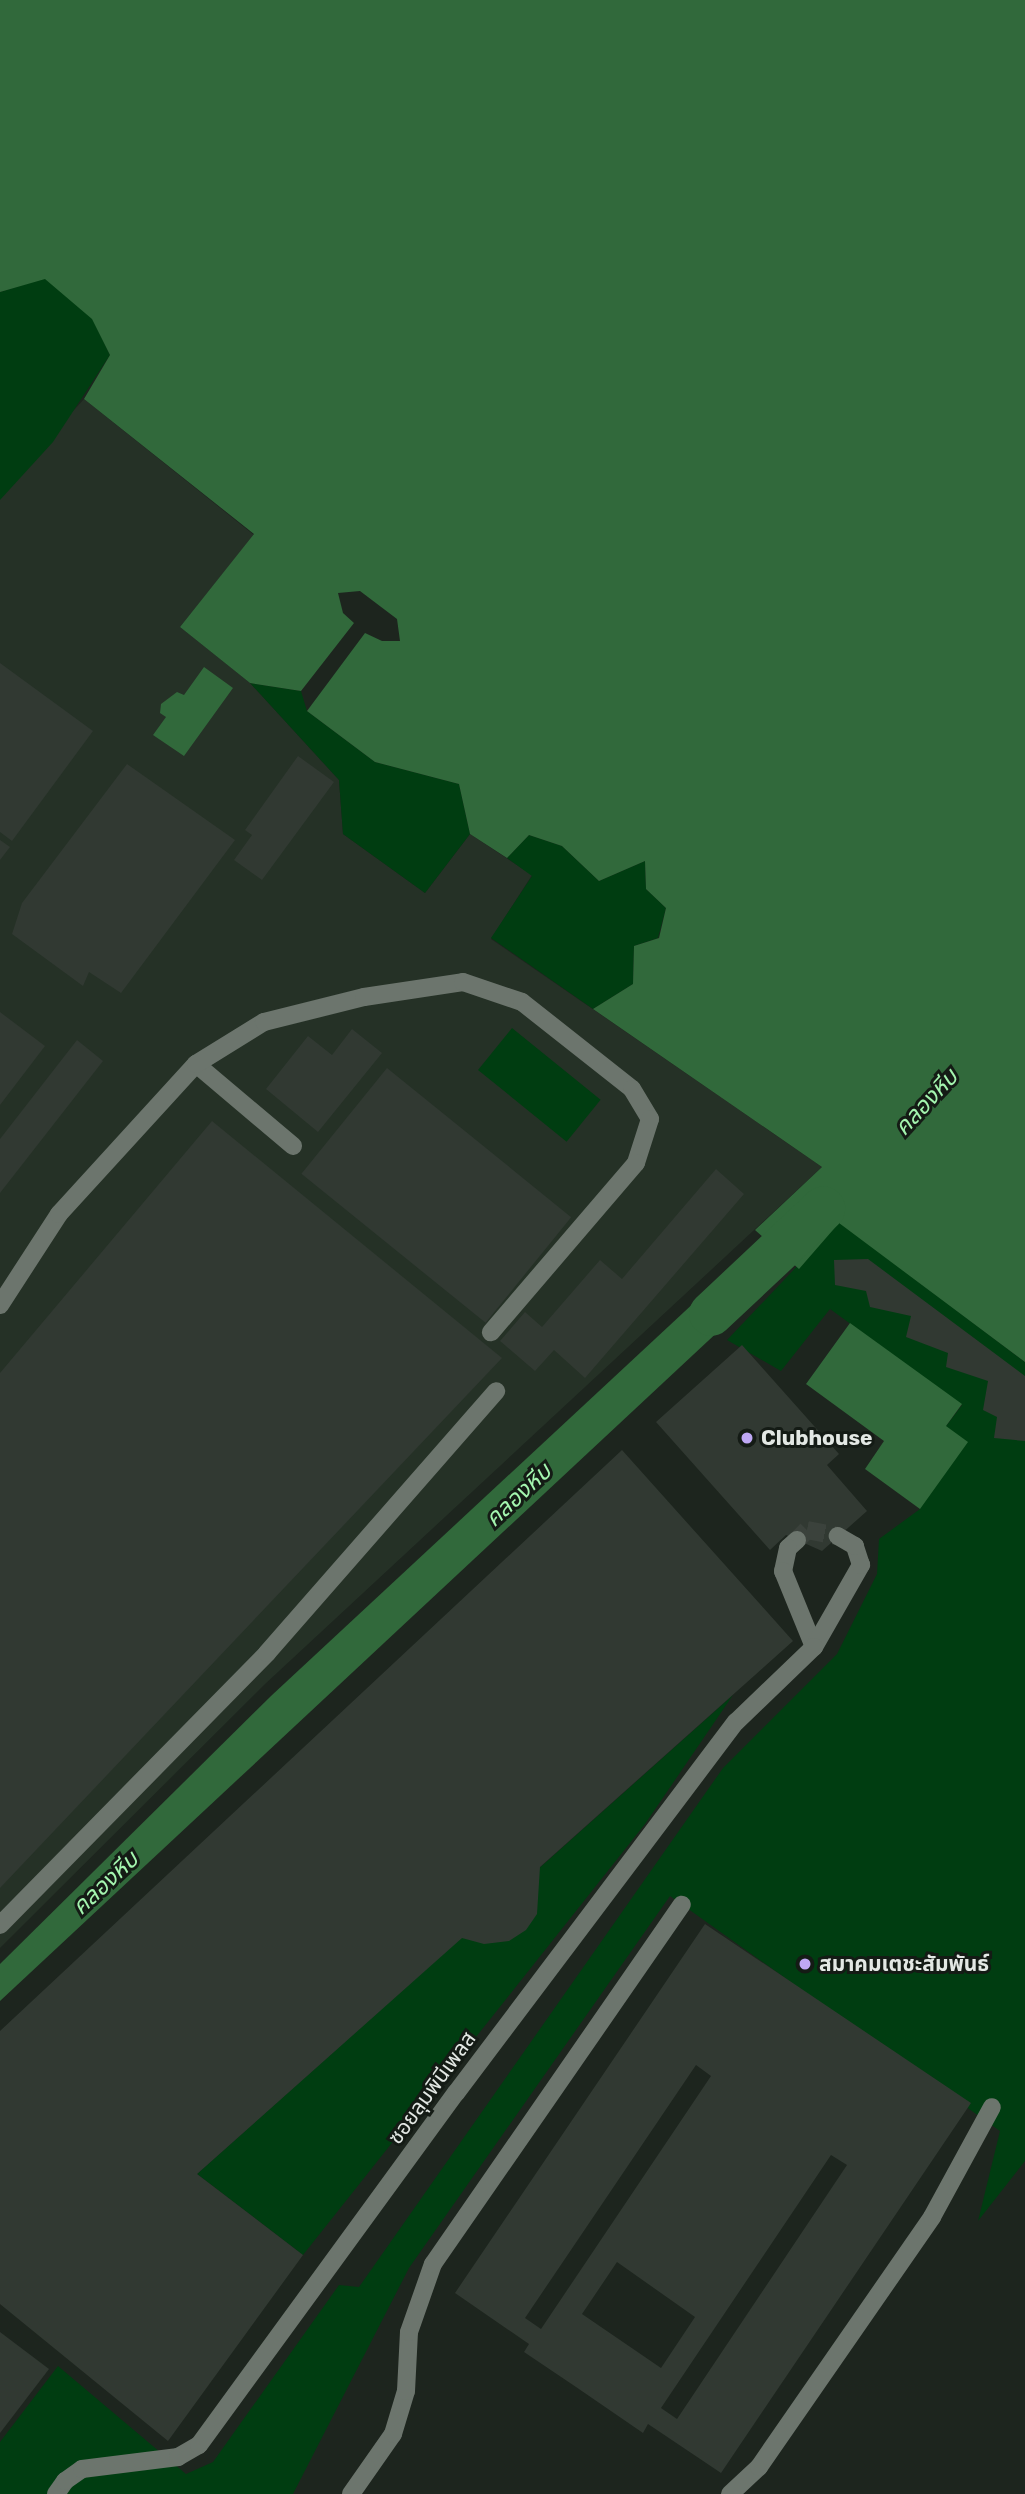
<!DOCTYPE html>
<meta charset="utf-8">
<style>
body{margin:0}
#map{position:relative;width:1025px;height:2494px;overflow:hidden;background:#1d251e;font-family:Rubik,"Noto Sans Thai",sans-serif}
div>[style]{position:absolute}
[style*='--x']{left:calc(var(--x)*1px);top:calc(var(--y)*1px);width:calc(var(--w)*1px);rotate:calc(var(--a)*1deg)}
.built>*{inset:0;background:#253126}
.green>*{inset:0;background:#003d11;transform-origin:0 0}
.water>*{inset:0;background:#31693b}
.canal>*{height:44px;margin:-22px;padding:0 22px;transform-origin:22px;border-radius:22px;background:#31693b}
.building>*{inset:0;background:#313932;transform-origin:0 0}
.minor-tunnel>*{height:18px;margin-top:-9px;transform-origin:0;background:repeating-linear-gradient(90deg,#3b423c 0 18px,transparent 0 27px)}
.minor>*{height:18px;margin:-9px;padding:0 9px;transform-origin:9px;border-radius:9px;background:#6c756d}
.dots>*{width:19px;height:19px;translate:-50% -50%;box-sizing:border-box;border:4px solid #141b15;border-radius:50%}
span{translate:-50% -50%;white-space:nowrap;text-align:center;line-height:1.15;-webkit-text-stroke:6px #141b15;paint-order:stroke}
.poi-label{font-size:21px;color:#e3e8e4;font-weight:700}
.left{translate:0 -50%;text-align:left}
.street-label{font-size:21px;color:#e3e8e4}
.water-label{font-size:23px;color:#a4f5af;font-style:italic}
</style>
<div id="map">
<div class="built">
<i style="clip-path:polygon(84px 399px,254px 535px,180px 627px,250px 683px,339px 780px,343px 834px,425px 893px,470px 834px,532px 875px,491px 939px,822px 1167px,264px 1685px,0 1948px,0 485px,4px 487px)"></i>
</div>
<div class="green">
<i style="clip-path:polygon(45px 278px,93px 319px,110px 355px,53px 442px,0 500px,0 292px)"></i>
<i style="clip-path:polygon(250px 683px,301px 691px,307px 711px,375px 762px,459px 784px,470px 834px,425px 893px,343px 834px,339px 780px)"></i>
<i style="clip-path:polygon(529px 835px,562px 846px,599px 881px,645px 861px,646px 889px,666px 908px,658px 938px,634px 946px,633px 984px,593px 1009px,491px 938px,532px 876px,507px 858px)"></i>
<i style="left:512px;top:1028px;width:114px;height:54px;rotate:39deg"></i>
<i style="clip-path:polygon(839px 1222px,1025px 1362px,1025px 2161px,978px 2221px,1000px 2131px,670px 1896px,409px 2268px,293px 2494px,0 2494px,0 2442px,58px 2366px,186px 2474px,213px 2462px,339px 2285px,359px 2287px,723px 1768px,837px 1654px,877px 1574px,879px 1539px,920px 1509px,946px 1426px,962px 1405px,830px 1309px,781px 1371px,727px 1340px)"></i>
<i style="clip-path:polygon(733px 1695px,645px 1824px,303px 2255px,197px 2174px)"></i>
</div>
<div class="water">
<i style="clip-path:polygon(0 0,1025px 0,1025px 1362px,839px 1223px,799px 1269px,755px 1230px,822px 1167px,593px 1009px,633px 984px,634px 946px,659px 938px,666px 908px,646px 889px,645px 861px,599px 881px,562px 846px,529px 835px,507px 858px,470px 834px,459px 784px,375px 762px,307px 711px,365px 633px,382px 641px,400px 641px,397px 619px,360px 591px,338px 593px,343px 613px,354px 623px,301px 691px,250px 683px,180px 627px,254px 534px,84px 399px,110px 355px,92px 319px,45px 279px,0 292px)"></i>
<i style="clip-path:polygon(204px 667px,233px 688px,184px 756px,153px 735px,166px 717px,160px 713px,161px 704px,177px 692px,184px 695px)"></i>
<i style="clip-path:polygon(741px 1259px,766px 1287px,0 2001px,0 1964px,271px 1696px)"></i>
<i style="clip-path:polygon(850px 1323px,962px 1404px,946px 1426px,968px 1442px,920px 1509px,865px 1469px,884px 1441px,806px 1384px)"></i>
</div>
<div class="canal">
<i style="--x:711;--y:1314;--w:154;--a:-43.2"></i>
</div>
<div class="building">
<i style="clip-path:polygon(0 663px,93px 731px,12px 841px,0 832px)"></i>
<i style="clip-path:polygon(298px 756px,334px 782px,262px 880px,234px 860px,252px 835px,245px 830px)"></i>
<i style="clip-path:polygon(127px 764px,235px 840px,121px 993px,89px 972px,83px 986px,12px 934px,22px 903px)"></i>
<i style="clip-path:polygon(0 840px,10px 847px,0 860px)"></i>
<i style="clip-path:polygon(0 1012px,45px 1046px,0 1105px)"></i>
<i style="clip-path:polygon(352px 1029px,382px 1053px,318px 1132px,266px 1089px,308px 1036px,332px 1055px)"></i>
<i style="clip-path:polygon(77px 1040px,103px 1061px,0 1193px,0 1139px)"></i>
<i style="left:387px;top:1068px;width:237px;height:136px;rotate:39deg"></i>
<i style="clip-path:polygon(212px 1121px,502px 1358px,0 1888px,0 1373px)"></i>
<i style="clip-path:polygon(716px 1169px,744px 1194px,585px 1378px,554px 1350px,535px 1371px,500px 1341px,525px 1312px,542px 1327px,600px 1260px,622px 1279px)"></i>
<i style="clip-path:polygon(868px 1259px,1025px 1376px,1025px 1441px,994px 1438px,997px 1417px,983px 1410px,988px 1381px,946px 1367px,948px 1353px,906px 1337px,911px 1316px,870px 1307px,866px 1291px,835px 1285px,834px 1260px)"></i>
<i style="clip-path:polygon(742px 1345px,839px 1454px,827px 1465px,867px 1511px,822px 1551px,786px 1535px,770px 1550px,656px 1422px)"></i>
<i style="clip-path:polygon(622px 1450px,793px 1641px,540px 1867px,537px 1914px,526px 1930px,509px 1941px,484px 1944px,462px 1938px,197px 2174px,303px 2255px,168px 2441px,0 2304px,0 2031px)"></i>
<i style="clip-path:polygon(evenodd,705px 1924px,971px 2103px,721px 2473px,648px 2424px,643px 2433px,576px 2387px,524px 2352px,529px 2344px,455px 2293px,705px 1924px,696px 2065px,711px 2076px,541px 2329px,525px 2318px,696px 2065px,705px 1924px,831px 2155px,847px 2165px,677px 2419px,661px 2408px,831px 2155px,705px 1924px,617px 2262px,695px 2317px,661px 2368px,582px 2314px,617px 2262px)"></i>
<i style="clip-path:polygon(0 2332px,49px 2369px,0 2433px)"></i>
</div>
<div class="minor-tunnel">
<i style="--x:797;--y:1540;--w:14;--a:-45"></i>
<i style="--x:807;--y:1530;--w:32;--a:11"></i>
</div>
<div class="minor">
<i style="--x:196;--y:1064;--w:127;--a:40.2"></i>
<i style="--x:0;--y:1305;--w:108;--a:-57"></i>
<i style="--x:59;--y:1214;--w:203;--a:-47.6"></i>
<i style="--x:196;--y:1064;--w:80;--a:-31.7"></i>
<i style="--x:264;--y:1022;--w:103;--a:-14"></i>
<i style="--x:364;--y:997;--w:100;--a:-8.6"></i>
<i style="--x:463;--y:982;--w:62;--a:18.7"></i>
<i style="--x:522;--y:1002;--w:140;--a:38.3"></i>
<i style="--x:632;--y:1089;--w:35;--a:59"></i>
<i style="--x:650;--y:1119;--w:46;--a:107.7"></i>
<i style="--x:636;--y:1163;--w:223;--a:130.6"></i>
<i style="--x:797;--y:1540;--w:12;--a:138"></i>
<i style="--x:788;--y:1548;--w:24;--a:102"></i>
<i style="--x:783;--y:1571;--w:82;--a:67.8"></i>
<i style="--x:814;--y:1647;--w:95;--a:-60.2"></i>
<i style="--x:861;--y:1565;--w:20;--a:-108"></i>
<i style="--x:855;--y:1546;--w:20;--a:-150"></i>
<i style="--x:0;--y:1925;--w:381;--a:-45.5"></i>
<i style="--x:267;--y:1653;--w:348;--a:-48.8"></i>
<i style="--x:56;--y:2494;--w:16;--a:-55"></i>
<i style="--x:65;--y:2481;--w:21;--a:-35"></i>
<i style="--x:82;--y:2469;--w:97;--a:-7.1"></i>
<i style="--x:178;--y:2457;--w:24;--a:-30"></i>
<i style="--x:199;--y:2445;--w:436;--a:-53.9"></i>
<i style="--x:456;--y:2093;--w:465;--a:-53"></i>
<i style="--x:736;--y:1722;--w:108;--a:-43.9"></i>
<i style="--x:351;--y:2494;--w:73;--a:-55"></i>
<i style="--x:393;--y:2434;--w:45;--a:-73.2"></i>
<i style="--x:406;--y:2391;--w:59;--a:-87.1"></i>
<i style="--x:409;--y:2332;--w:72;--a:-70.6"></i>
<i style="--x:433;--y:2264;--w:437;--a:-55.3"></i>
<i style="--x:730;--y:2494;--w:40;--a:-43"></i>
<i style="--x:759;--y:2467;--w:304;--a:-55.3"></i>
<i style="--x:932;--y:2217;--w:125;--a:-61.4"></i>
</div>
<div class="dots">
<i style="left:747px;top:1438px;background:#bfa8f4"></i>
<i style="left:805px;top:1964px;background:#bfa8f4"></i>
</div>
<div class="poi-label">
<span class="left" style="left:761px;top:1438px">Clubhouse</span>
<span class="left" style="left:819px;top:1964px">สมาคมเตชะสัมพันธ์</span>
</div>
<div class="street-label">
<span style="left:432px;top:2088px;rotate:-54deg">ซอยลุมพินีเพลส</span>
</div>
<div class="water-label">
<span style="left:926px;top:1102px;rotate:-47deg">คลองหีบ</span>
<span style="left:518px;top:1495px;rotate:-43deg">คลองหีบ</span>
<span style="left:105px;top:1883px;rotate:-43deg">คลองหีบ</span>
</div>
</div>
